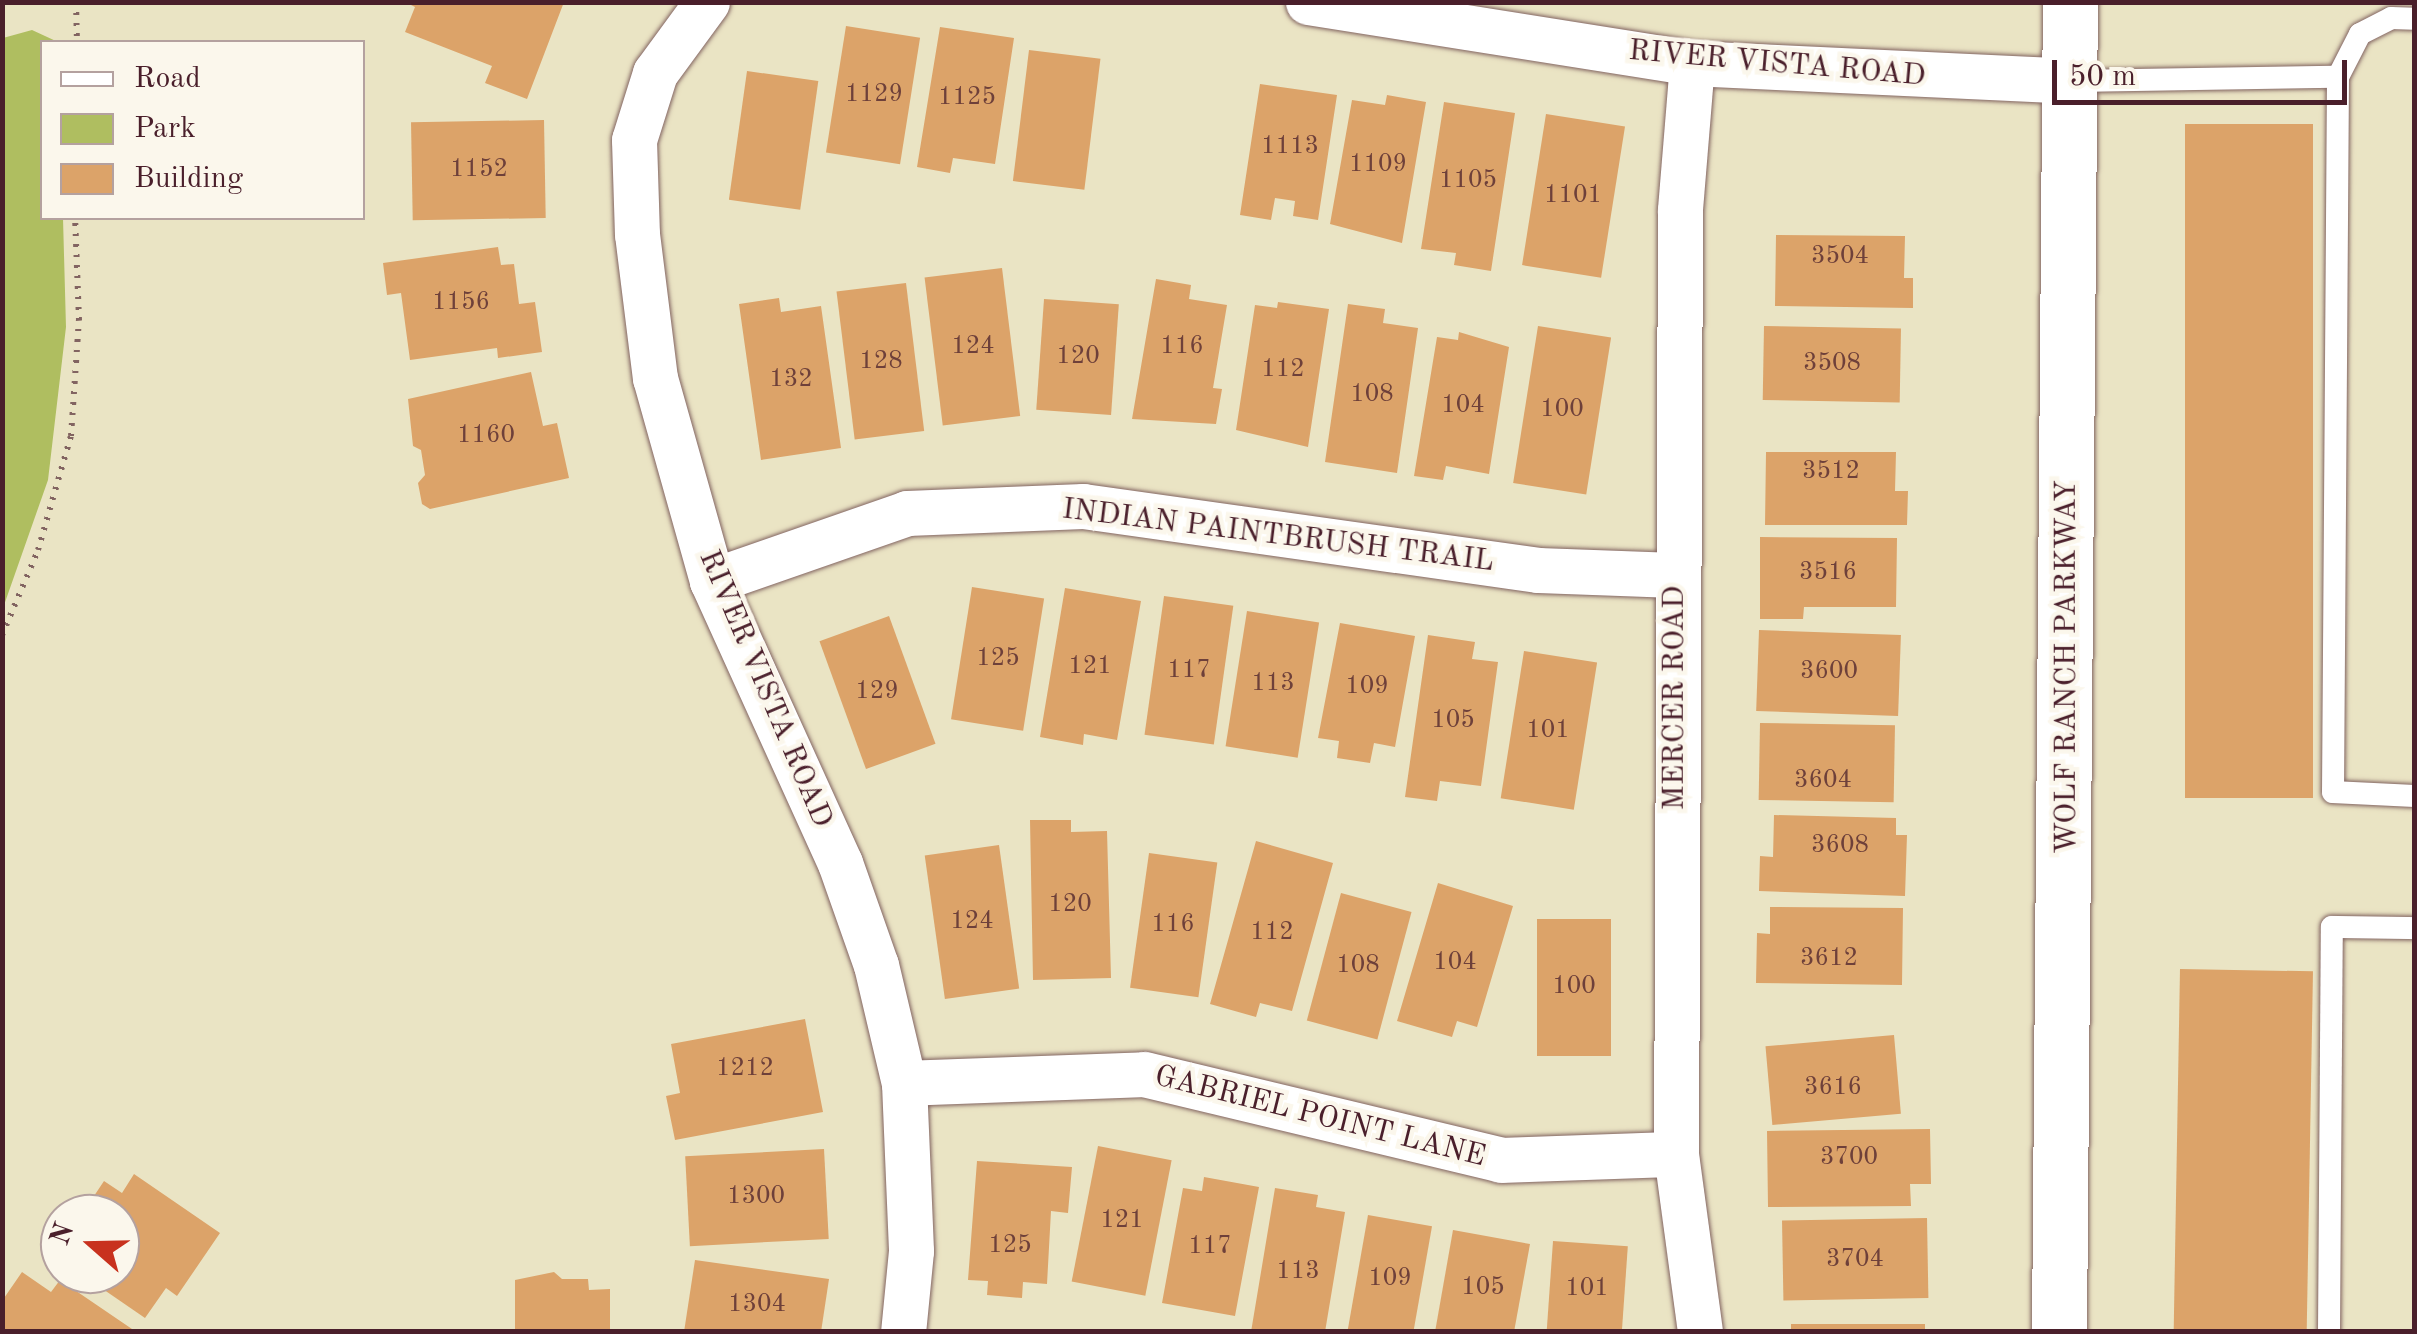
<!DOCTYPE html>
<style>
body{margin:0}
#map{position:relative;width:2417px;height:1334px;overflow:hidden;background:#eae4c4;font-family:"Old Standard TT",serif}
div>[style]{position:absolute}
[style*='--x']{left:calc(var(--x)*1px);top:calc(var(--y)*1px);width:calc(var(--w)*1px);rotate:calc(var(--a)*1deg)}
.green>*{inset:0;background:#afbe60}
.building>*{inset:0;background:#dca369;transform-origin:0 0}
.path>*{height:6px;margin-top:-3px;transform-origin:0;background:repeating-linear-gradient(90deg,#826461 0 2.5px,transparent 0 10.5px)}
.roads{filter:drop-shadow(0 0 2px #826461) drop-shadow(0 0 2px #826461)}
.lane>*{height:22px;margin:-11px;padding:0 11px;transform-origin:11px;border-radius:11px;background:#fff}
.street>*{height:45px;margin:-22.5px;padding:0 22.5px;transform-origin:22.5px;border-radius:22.5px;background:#fff}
.secondary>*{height:55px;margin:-27.5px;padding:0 27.5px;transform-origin:27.5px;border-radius:27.5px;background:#fff}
span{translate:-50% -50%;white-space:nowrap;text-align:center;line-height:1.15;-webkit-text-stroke:9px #fbf7ec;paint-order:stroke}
.number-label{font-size:25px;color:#6e403a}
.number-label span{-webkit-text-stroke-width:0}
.street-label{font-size:30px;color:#4a1f2b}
.frame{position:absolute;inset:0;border:5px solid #4a1f2b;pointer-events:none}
.legend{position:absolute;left:40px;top:40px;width:325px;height:180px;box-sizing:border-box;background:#fbf7ec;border:2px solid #b4a19f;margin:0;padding:12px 18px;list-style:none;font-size:30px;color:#4a1f2b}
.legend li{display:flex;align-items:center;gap:20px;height:50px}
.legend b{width:50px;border:2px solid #b4a19f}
.north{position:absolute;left:40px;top:1194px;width:100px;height:100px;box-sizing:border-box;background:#fbf7ec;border:2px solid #b4a19f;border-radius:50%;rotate:290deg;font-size:28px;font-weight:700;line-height:40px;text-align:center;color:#4a1f2b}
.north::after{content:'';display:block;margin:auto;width:35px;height:45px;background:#c8321e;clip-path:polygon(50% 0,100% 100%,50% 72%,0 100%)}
.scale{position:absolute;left:2052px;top:60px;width:295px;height:45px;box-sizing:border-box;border:5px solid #4a1f2b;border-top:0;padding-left:12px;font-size:30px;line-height:35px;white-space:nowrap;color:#4a1f2b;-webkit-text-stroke:8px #fbf7ec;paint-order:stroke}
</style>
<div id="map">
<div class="green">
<i style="clip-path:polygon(32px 30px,58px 42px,42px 42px,42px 218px,63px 218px,66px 327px,48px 480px,3px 608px,3px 38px)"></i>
</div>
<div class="building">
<i style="clip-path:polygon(405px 2px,564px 2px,527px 99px,485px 83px,492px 66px,405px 32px,415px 7px)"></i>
<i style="left:846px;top:26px;width:75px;height:128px;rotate:9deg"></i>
<i style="clip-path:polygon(940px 27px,1014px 38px,995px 164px,953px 158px,950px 173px,917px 167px)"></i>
<i style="left:1029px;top:50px;width:72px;height:132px;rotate:7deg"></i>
<i style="left:747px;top:71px;width:72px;height:130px;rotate:8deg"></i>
<i style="clip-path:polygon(1260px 84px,1337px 95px,1318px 220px,1293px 216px,1295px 201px,1275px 198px,1271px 220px,1240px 215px)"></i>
<i style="clip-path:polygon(1387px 95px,1426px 102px,1402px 243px,1330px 224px,1352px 100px,1385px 105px)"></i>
<i style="clip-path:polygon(1444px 102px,1515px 113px,1491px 271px,1454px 265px,1456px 253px,1421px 249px)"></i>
<i style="left:1546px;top:114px;width:80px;height:153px;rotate:9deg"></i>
<i style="left:544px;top:120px;width:98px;height:133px;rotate:89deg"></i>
<i style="left:2313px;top:124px;width:674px;height:128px;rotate:90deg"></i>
<i style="clip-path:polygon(1776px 235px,1905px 236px,1904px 278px,1913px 278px,1913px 308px,1775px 306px)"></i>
<i style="clip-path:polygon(498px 247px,501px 265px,514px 264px,519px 304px,535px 302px,542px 352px,498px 358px,497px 348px,410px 360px,401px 293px,387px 295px,383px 263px)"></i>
<i style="left:1002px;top:268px;width:149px;height:78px;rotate:83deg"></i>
<i style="clip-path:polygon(1156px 279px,1191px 285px,1189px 299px,1227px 305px,1213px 388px,1222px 389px,1216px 424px,1132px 419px)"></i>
<i style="left:906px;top:283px;width:149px;height:70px;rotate:83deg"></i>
<i style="clip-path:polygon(779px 298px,781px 312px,821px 306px,841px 448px,761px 460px,739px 304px)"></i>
<i style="left:1044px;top:299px;width:75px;height:111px;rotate:4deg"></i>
<i style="clip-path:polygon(1278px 302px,1329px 309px,1308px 447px,1236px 430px,1255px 305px,1277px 308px)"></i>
<i style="clip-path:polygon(1348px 304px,1385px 309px,1383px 323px,1418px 328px,1397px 473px,1325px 462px)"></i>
<i style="left:1538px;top:326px;width:74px;height:159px;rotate:9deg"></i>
<i style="left:1764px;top:326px;width:137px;height:74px;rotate:1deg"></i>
<i style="clip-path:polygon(1459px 332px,1509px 347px,1489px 474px,1446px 466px,1443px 480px,1414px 476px,1437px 337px,1458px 340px)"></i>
<i style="clip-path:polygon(531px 372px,543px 426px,557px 423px,569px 478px,430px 509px,422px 504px,418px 483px,425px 475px,421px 450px,413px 446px,408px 399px)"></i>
<i style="clip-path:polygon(1766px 452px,1896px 452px,1895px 491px,1908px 491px,1907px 525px,1765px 525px)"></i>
<i style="clip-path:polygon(1760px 537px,1897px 538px,1896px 607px,1804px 607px,1803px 619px,1760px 619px)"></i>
<i style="left:972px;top:587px;width:73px;height:134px;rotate:9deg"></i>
<i style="clip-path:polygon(1065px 588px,1141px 601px,1117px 740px,1084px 734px,1083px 745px,1040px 737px)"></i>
<i style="left:1164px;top:596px;width:70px;height:140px;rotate:8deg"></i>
<i style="left:1247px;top:611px;width:73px;height:137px;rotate:9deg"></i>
<i style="left:889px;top:616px;width:136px;height:74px;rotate:70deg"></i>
<i style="clip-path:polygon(1340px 623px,1415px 636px,1395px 747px,1374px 743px,1370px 763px,1337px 758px,1339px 741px,1318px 738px)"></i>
<i style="left:1759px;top:630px;width:142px;height:81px;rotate:2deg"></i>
<i style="clip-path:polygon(1428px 635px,1475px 642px,1472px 659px,1498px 662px,1481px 786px,1440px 781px,1437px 801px,1405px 797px)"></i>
<i style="left:1524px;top:651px;width:74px;height:149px;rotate:9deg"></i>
<i style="left:1760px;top:723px;width:135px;height:77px;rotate:1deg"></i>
<i style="clip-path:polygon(1774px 815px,1896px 818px,1896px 835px,1907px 835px,1905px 896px,1759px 891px,1760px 856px,1773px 857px)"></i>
<i style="clip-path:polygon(1030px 820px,1071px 820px,1071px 832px,1107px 831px,1111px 978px,1033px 980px)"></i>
<i style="clip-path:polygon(1256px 841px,1333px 863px,1292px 1011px,1260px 1003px,1256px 1017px,1210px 1004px)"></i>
<i style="left:999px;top:845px;width:145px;height:75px;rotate:82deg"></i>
<i style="left:1149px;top:853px;width:69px;height:136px;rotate:8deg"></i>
<i style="clip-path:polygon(1438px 883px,1513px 906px,1477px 1027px,1457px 1021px,1452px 1037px,1397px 1021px)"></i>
<i style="left:1341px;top:893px;width:73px;height:132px;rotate:15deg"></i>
<i style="clip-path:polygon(1770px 907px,1903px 908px,1902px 985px,1756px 983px,1757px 933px,1770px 934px)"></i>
<i style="left:1537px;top:919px;width:74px;height:137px"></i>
<i style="left:2180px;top:969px;width:133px;height:363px;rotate:1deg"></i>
<i style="clip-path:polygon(805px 1019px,823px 1112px,675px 1140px,666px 1096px,680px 1093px,671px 1044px)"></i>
<i style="left:1894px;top:1035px;width:79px;height:129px;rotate:85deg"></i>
<i style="clip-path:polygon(1930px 1129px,1931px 1184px,1910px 1184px,1911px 1206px,1768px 1207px,1767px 1131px)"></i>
<i style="left:1098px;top:1146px;width:75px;height:138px;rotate:11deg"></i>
<i style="left:824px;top:1149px;width:90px;height:139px;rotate:87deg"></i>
<i style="clip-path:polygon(977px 1161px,1072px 1167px,1068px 1213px,1051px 1211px,1047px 1284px,1023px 1282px,1022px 1298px,987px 1295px,988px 1281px,968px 1280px)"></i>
<i style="clip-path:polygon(134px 1174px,220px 1233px,177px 1296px,166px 1288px,145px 1318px,81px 1274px,120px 1274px,120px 1214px,82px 1214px,104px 1181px,122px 1193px)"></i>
<i style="clip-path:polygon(1204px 1177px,1259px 1187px,1235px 1316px,1162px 1303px,1183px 1188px,1202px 1191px)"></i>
<i style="clip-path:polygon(1275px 1188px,1318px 1195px,1316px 1207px,1345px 1212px,1325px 1332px,1251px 1332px)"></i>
<i style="left:1368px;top:1215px;width:65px;height:119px;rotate:10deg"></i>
<i style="left:1927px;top:1218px;width:80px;height:145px;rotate:89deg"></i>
<i style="clip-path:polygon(1453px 1230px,1530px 1244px,1514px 1332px,1435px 1332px)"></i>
<i style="left:1553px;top:1241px;width:75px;height:91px;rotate:4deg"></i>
<i style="clip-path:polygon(695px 1260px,829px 1279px,821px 1332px,684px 1332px)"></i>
<i style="clip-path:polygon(22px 1272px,51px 1292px,60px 1280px,132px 1329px,2px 1332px,2px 1301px)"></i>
<i style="clip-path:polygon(554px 1272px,562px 1279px,588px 1279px,589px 1290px,610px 1289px,610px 1332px,515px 1332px,515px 1280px)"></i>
<i style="left:1791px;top:1324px;width:134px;height:8px"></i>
</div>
<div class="path">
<i style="--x:76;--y:2;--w:40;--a:88.6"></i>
<i style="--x:2;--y:635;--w:92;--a:-67"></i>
<i style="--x:38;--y:550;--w:119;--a:-73.9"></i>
<i style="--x:71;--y:436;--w:116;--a:-86.1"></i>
<i style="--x:79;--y:320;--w:102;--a:-92.2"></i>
</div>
<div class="roads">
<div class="lane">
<i style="--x:2338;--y:77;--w:48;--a:-62.9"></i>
<i style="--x:2360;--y:34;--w:35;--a:-27"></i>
<i style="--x:2391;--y:18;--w:23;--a:2"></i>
<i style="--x:2069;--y:81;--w:269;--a:-0.9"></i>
<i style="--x:2338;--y:77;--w:715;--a:90.4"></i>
<i style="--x:2333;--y:792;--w:81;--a:2.8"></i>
<i style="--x:2329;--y:1332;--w:405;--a:-89.6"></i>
<i style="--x:2332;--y:927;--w:82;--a:0.7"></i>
</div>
<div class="street">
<i style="--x:707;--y:2;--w:88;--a:126.2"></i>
<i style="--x:655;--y:73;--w:70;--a:107.4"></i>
<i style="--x:634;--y:140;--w:94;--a:88.2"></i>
<i style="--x:637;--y:234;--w:145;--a:82.9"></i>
<i style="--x:655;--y:378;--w:211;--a:74.3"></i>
<i style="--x:712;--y:581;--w:310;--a:65.6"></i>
<i style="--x:840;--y:863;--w:108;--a:70.6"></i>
<i style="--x:876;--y:965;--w:121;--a:76.7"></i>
<i style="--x:904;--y:1083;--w:168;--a:87.6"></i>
<i style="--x:911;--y:1251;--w:81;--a:95.6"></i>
<i style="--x:1308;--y:2;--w:389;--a:9"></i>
<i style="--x:1692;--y:63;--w:377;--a:2.7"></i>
<i style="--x:1692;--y:63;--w:147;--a:94.7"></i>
<i style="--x:1680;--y:210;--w:944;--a:90.24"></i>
<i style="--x:1676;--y:1154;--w:180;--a:82.3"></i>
<i style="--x:712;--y:581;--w:207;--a:-19.2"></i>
<i style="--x:907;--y:513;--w:176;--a:-2.3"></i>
<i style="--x:1083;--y:506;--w:459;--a:8"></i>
<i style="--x:1538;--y:570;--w:137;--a:2.1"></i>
<i style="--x:904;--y:1083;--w:240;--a:-2.1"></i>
<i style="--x:1144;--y:1074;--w:367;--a:13.5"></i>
<i style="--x:1501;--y:1160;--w:175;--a:-2"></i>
</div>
<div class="secondary">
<i style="--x:2059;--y:1332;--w:1330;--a:-89.53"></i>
</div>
</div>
<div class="number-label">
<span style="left:874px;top:95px">1129</span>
<span style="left:967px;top:98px">1125</span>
<span style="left:1290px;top:147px">1113</span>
<span style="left:1378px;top:165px">1109</span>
<span style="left:479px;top:170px">1152</span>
<span style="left:1468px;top:181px">1105</span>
<span style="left:1573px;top:196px">1101</span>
<span style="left:1840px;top:257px">3504</span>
<span style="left:461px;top:303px">1156</span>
<span style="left:973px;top:347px">124</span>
<span style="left:1182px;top:347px">116</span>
<span style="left:1078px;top:357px">120</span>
<span style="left:881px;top:362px">128</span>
<span style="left:1832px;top:364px">3508</span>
<span style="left:1283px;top:370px">112</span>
<span style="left:791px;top:380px">132</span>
<span style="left:1372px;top:395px">108</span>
<span style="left:1463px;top:406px">104</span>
<span style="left:1562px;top:410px">100</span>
<span style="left:486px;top:436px">1160</span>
<span style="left:1831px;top:472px">3512</span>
<span style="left:1828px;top:573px">3516</span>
<span style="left:998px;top:659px">125</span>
<span style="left:1090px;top:667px">121</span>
<span style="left:1189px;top:671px">117</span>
<span style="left:1829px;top:672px">3600</span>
<span style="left:1273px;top:684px">113</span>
<span style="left:1367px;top:687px">109</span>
<span style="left:877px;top:692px">129</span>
<span style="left:1453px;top:721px">105</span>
<span style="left:1548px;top:731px">101</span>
<span style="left:1823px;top:781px">3604</span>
<span style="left:1840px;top:846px">3608</span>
<span style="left:1070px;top:905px">120</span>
<span style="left:972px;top:922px">124</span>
<span style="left:1173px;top:925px">116</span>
<span style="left:1272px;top:933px">112</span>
<span style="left:1829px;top:959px">3612</span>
<span style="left:1455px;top:963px">104</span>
<span style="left:1358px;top:966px">108</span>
<span style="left:1574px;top:987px">100</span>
<span style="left:745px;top:1069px">1212</span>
<span style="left:1833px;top:1088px">3616</span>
<span style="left:1849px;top:1158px">3700</span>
<span style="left:756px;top:1197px">1300</span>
<span style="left:1122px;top:1221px">121</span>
<span style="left:1010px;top:1246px">125</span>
<span style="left:1210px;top:1247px">117</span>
<span style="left:1855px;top:1260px">3704</span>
<span style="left:1298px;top:1272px">113</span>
<span style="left:1390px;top:1279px">109</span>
<span style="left:1483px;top:1288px">105</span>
<span style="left:1587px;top:1289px">101</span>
<span style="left:757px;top:1305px">1304</span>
</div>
<div class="street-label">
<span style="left:1777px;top:64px;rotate:5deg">RIVER VISTA ROAD</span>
<span style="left:1278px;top:536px;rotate:7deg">INDIAN PAINTBRUSH TRAIL</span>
<span style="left:2067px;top:667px;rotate:-90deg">WOLF RANCH PARKWAY</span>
<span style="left:765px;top:689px;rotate:67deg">RIVER VISTA ROAD</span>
<span style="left:1675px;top:698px;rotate:-90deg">MERCER ROAD</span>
<span style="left:1320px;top:1117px;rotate:14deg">GABRIEL POINT LANE</span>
</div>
<div class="frame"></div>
<ul class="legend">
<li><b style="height:12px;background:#fff"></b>Road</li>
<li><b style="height:28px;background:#afbe60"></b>Park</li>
<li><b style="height:28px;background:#dca369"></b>Building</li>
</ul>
<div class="north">N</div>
<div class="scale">50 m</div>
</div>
